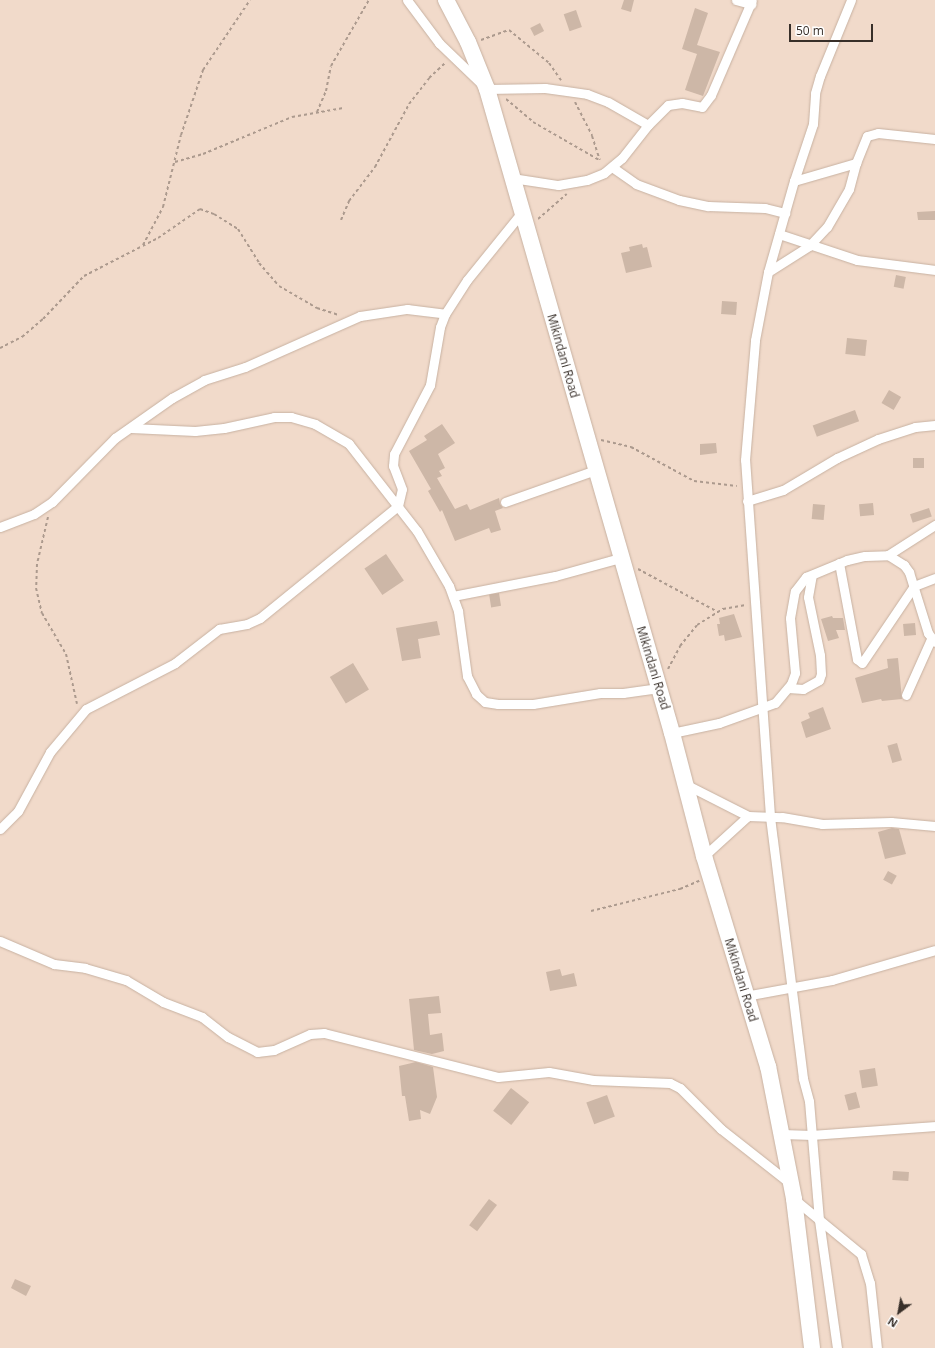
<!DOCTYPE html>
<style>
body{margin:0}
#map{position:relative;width:935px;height:1348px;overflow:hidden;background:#f1daca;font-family:"Open Sans",sans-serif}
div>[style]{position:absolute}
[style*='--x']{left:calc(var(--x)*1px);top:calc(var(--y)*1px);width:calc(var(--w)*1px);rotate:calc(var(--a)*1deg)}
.building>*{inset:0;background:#cdb7a7;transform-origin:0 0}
.path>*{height:2px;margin-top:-1px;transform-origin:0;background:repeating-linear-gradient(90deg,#ac9a8e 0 3px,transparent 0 6px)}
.roads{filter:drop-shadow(0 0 1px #c7b1a1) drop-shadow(0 0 1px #c7b1a1)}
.minor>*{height:9px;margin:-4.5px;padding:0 4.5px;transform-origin:4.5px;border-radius:4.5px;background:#fff}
.trunk>*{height:16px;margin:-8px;padding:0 8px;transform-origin:8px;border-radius:8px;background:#fff}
span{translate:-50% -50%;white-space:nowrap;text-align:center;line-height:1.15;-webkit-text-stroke:3.5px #fff;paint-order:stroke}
.street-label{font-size:12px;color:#382f29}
.north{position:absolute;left:879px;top:1292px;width:40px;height:40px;-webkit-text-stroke:3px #fff;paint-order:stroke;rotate:212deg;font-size:11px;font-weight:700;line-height:16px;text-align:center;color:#382f29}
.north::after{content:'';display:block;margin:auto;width:14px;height:18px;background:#382f29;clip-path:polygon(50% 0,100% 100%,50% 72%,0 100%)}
.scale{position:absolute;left:789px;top:24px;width:84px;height:18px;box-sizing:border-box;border:2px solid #382f29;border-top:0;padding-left:5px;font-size:12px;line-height:14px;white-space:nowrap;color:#382f29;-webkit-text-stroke:3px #fff;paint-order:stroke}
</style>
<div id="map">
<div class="building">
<i style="clip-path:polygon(624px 0,634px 0,631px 12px,621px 9px)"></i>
<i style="clip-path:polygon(695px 8px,708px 13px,697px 45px,720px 52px,703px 96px,685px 90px,697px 54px,682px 49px)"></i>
<i style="left:576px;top:10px;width:18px;height:13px;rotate:71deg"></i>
<i style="left:540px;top:23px;width:9px;height:11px;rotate:63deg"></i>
<i style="clip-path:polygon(935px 211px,935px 220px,918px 220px,917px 212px)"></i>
<i style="clip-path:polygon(642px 244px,643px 248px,647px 247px,652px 267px,626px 273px,621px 253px,630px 251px,629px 247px)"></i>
<i style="left:896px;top:275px;width:10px;height:12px;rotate:11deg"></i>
<i style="left:722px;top:301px;width:15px;height:13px;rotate:4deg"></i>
<i style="left:847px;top:338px;width:20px;height:16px;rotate:6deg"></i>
<i style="left:889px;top:390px;width:14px;height:15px;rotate:30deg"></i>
<i style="left:855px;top:410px;width:12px;height:45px;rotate:70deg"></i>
<i style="clip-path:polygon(442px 424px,455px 443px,438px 454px,445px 468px,439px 471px,442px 476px,437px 478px,455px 509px,467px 504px,470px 510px,499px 498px,500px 504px,503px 508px,495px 511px,501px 530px,491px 533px,489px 528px,455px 541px,442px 510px,440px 512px,428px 491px,431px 489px,409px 451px,427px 440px,424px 436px)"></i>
<i style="clip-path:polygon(716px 443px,717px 453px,700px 455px,700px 444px)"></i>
<i style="left:913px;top:458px;width:11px;height:10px"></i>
<i style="left:873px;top:503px;width:12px;height:14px;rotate:85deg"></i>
<i style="left:813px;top:504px;width:12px;height:15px;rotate:5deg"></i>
<i style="left:929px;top:508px;width:9px;height:20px;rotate:72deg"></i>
<i style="left:386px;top:554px;width:32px;height:26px;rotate:56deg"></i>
<i style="left:499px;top:593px;width:13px;height:10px;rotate:81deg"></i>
<i style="clip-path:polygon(734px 614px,742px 637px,725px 641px,724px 635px,719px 636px,717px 624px,720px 624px,719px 618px)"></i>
<i style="clip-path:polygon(832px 616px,833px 618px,843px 618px,845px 630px,836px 630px,839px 638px,828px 641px,821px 619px)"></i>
<i style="clip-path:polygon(437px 621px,440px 635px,418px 639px,421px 658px,402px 661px,396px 628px)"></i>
<i style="left:915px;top:623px;width:12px;height:12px;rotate:85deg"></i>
<i style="clip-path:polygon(898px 658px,902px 699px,882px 701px,881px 699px,862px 703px,855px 678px,888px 668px,887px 659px)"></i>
<i style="left:353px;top:663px;width:31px;height:27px;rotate:59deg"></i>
<i style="clip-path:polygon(823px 707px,831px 729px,806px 738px,801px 722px,810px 718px,808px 713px)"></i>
<i style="left:897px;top:743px;width:18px;height:10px;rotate:74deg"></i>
<i style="clip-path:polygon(892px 828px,899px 829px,906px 854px,885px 859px,878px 832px)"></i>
<i style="left:888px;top:871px;width:10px;height:10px;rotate:29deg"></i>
<i style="clip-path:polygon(560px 969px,562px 976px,574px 973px,577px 986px,550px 991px,546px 972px)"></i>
<i style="clip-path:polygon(439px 996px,441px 1013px,428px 1014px,430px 1035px,442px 1033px,444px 1051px,432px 1054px,414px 1050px,409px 999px)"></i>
<i style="clip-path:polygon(416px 1062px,433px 1067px,437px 1097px,430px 1114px,420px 1110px,421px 1119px,409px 1121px,405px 1096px,402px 1096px,399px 1066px)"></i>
<i style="left:875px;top:1068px;width:18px;height:16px;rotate:81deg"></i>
<i style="left:511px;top:1088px;width:23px;height:29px;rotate:38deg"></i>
<i style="left:856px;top:1092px;width:16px;height:12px;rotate:75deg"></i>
<i style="left:607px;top:1095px;width:23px;height:22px;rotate:70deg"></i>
<i style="left:893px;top:1171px;width:16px;height:9px;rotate:4deg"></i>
<i style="left:489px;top:1199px;width:10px;height:33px;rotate:37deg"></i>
<i style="clip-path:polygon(15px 1279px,31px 1286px,26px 1296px,11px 1288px)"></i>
</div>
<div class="path">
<i style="--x:481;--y:40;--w:30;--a:-20"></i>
<i style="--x:509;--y:30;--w:52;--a:39.5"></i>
<i style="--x:549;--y:63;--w:21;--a:55"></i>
<i style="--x:506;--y:99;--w:35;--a:40"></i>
<i style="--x:533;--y:122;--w:76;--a:29.9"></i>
<i style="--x:575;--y:102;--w:38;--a:63"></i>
<i style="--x:592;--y:136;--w:25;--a:72"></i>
<i style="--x:317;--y:112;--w:23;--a:-67"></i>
<i style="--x:326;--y:91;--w:25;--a:-79"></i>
<i style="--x:331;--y:66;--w:76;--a:-60.1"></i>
<i style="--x:175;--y:162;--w:29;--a:-16"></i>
<i style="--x:203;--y:154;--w:96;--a:-22.6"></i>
<i style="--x:292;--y:117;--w:52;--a:-10"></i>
<i style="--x:538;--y:219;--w:38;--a:-41"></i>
<i style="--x:341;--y:220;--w:21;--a:-67"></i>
<i style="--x:349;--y:201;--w:43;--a:-52.6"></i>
<i style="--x:375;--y:167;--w:72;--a:-61.6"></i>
<i style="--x:409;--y:104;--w:33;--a:-52"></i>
<i style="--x:429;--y:78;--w:22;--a:-43"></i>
<i style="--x:143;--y:245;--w:43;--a:-62.2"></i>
<i style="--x:163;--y:207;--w:74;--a:-76"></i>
<i style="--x:181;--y:135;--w:69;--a:-71.3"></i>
<i style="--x:203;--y:70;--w:84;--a:-56.1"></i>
<i style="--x:0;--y:348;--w:25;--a:-27"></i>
<i style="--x:22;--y:337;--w:28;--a:-41"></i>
<i style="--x:43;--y:319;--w:59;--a:-46.4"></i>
<i style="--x:84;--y:276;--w:83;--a:-27.2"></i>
<i style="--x:158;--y:238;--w:51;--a:-34.6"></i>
<i style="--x:200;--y:209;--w:15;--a:20"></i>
<i style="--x:214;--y:214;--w:28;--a:32"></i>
<i style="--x:238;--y:229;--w:40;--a:58"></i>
<i style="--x:259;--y:263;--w:30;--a:49"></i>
<i style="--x:279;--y:286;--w:44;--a:30.1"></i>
<i style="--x:317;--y:308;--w:22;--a:18"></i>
<i style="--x:601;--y:440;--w:31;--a:13"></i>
<i style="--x:631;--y:447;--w:72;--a:28.4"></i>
<i style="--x:694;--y:481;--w:43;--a:6.6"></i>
<i style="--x:48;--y:517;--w:48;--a:103.2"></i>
<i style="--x:37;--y:564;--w:24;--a:92"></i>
<i style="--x:36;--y:588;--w:26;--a:77"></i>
<i style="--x:42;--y:613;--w:48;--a:59.7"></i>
<i style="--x:66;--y:654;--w:51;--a:77.6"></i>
<i style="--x:638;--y:569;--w:91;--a:28.3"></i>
<i style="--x:668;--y:669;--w:26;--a:-62"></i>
<i style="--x:680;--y:646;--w:27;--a:-51"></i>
<i style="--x:697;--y:625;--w:31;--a:-32"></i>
<i style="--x:723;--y:609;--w:23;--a:-10"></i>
<i style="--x:591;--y:911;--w:92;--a:-13.9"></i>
<i style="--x:680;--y:889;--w:21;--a:-23"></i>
</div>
<div class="roads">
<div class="minor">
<i style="--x:407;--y:0;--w:54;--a:53.3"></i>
<i style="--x:439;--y:43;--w:66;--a:43.8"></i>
<i style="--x:487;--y:89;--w:58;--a:-1"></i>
<i style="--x:545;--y:88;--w:42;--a:8.1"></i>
<i style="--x:587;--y:94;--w:22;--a:21"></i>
<i style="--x:608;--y:102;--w:46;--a:29.9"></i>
<i style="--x:736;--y:0;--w:16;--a:15"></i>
<i style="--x:612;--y:167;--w:29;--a:35"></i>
<i style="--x:636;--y:184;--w:46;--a:20.4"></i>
<i style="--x:679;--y:200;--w:30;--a:12"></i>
<i style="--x:708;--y:206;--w:57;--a:2"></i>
<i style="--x:765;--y:208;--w:21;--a:14"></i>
<i style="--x:512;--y:178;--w:47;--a:8.7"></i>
<i style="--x:558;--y:185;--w:29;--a:-10"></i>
<i style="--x:587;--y:180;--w:18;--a:-22"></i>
<i style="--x:604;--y:173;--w:23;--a:-40"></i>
<i style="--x:622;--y:158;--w:42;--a:-51.8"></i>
<i style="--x:648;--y:125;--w:28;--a:-45"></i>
<i style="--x:668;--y:105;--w:14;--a:-8"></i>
<i style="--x:682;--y:103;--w:20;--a:11"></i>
<i style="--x:702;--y:107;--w:15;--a:-53"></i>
<i style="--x:711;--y:95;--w:103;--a:-66.7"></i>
<i style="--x:794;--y:181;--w:65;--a:-16.2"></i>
<i style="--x:779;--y:234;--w:82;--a:18.4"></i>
<i style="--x:857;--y:260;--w:79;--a:7.3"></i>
<i style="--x:768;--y:272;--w:49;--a:-32.4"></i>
<i style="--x:809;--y:246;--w:26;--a:-47"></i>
<i style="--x:827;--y:227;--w:44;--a:-59.9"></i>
<i style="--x:849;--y:189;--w:27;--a:-75"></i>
<i style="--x:856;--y:163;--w:29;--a:-68"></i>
<i style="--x:867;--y:136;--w:11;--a:-15"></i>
<i style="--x:878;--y:133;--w:57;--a:6"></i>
<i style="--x:131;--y:428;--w:64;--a:2.7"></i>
<i style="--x:195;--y:431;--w:29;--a:-6"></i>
<i style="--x:224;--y:428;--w:51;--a:-12.4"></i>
<i style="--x:274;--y:417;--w:17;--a:0"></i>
<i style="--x:291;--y:417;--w:25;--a:16"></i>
<i style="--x:315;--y:424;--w:39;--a:30"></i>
<i style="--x:349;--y:444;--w:110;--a:52"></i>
<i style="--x:417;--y:531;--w:64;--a:59.8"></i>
<i style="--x:449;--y:586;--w:27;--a:70"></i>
<i style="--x:458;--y:611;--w:66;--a:82.1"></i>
<i style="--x:467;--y:676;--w:20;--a:63"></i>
<i style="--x:476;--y:694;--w:12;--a:42"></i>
<i style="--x:485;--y:702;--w:13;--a:9"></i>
<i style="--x:498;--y:704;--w:35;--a:0"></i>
<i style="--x:533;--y:704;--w:68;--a:-9.3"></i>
<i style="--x:600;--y:693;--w:23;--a:0"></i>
<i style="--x:623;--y:693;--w:36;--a:-8"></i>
<i style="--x:747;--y:501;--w:38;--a:-17"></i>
<i style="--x:783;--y:490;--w:63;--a:-30.7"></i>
<i style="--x:837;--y:458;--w:45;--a:-24.9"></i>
<i style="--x:878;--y:439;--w:39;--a:-18"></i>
<i style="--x:915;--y:427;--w:20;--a:-6"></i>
<i style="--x:505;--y:502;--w:96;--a:-19.4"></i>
<i style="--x:0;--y:527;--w:36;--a:-21"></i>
<i style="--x:34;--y:514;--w:22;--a:-34"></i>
<i style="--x:52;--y:502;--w:90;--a:-45.5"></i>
<i style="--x:115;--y:438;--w:70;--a:-35.1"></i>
<i style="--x:172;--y:398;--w:37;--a:-29"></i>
<i style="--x:204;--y:380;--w:43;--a:-17.6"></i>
<i style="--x:245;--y:367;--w:126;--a:-23.9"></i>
<i style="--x:360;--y:316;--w:48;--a:-8.5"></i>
<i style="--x:407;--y:309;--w:38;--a:7"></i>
<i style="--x:888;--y:555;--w:56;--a:-32.6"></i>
<i style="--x:839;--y:563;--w:98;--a:79.4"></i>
<i style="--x:857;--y:659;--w:6;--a:39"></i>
<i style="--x:862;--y:663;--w:93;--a:-56"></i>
<i style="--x:914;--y:586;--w:22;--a:-21"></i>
<i style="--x:453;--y:596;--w:104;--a:-11.1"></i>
<i style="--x:555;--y:576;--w:67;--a:-15.5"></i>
<i style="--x:788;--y:688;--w:15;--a:4"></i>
<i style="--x:803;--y:689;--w:18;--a:-29"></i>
<i style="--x:819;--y:680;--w:6;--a:-72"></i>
<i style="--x:821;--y:674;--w:19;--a:-93"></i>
<i style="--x:820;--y:655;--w:59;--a:-101.7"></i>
<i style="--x:808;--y:597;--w:22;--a:-80"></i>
<i style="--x:906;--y:695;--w:61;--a:-65.9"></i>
<i style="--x:672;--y:733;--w:48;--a:-12"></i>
<i style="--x:719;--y:723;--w:59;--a:-19.7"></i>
<i style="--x:775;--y:703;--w:25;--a:-50"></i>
<i style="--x:791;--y:684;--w:12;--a:-70"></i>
<i style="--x:795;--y:673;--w:55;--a:-95.2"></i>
<i style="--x:790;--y:618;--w:27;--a:-80"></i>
<i style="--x:795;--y:591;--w:18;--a:-52"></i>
<i style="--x:806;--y:577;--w:44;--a:-22.5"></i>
<i style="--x:847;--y:560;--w:18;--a:-13"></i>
<i style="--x:865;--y:556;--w:23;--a:-2"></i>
<i style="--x:888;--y:555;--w:19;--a:32"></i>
<i style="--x:904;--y:565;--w:9;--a:54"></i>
<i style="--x:909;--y:572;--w:64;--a:72.7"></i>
<i style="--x:928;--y:633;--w:11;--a:52"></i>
<i style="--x:685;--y:784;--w:71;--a:26.9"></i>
<i style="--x:748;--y:816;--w:34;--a:2"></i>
<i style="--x:782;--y:817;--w:41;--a:9.9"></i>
<i style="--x:822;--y:824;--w:69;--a:-1.7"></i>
<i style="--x:891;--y:822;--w:44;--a:5.2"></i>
<i style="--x:0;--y:829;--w:25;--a:-45"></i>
<i style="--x:18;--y:811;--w:67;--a:-61.5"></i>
<i style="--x:50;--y:752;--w:56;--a:-50.1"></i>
<i style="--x:86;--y:709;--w:100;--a:-27.3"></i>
<i style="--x:175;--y:663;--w:56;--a:-37.7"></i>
<i style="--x:219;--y:629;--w:28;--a:-10"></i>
<i style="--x:247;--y:624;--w:14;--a:-25"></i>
<i style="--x:260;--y:618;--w:178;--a:-39.1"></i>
<i style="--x:398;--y:506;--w:17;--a:-77"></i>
<i style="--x:402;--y:489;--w:25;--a:-111"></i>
<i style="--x:393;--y:466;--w:12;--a:-85"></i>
<i style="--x:394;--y:454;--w:78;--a:-62.4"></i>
<i style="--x:430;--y:385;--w:59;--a:-80.2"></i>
<i style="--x:440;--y:327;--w:14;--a:-69"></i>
<i style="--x:445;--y:314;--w:40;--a:-57.1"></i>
<i style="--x:467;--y:280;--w:87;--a:-51"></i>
<i style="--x:704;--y:856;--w:59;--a:-42.3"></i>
<i style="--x:0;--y:941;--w:59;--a:23.1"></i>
<i style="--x:54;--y:964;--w:31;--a:7"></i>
<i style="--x:85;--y:968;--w:43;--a:16.3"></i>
<i style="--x:126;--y:980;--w:43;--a:30.7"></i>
<i style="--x:163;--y:1002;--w:42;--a:21"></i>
<i style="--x:202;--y:1017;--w:33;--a:38"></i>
<i style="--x:228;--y:1037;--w:33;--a:27"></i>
<i style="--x:257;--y:1052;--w:17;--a:-7"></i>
<i style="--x:274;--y:1050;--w:39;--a:-24"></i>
<i style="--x:310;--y:1034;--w:14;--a:-4"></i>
<i style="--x:324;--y:1033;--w:179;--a:14.2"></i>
<i style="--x:498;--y:1077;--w:51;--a:-5.6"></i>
<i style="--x:549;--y:1072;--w:45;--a:10.3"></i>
<i style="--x:593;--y:1080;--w:77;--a:2.2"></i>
<i style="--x:670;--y:1083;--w:11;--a:27"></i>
<i style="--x:680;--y:1088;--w:58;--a:45"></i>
<i style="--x:721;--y:1129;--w:89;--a:38.2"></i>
<i style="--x:745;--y:996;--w:88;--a:-10.4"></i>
<i style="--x:832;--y:980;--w:107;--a:-16.2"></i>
<i style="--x:782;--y:1134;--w:30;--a:2"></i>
<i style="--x:812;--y:1135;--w:123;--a:-4.2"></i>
<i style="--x:794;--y:1199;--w:87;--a:39.4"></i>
<i style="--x:861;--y:1254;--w:30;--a:73"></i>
<i style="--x:870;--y:1283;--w:65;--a:83.9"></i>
<i style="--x:837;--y:1348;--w:129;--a:-98"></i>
<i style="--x:819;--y:1220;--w:119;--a:-94.8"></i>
<i style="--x:809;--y:1101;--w:24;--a:-105"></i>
<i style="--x:803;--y:1078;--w:264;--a:-97.2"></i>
<i style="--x:770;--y:816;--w:357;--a:-94"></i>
<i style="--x:745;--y:460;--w:120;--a:-85.2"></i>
<i style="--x:755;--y:340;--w:69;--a:-79.2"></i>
<i style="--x:768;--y:272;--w:95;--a:-74.1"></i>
<i style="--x:794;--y:181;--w:60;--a:-71.6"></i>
<i style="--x:813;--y:124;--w:31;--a:-86"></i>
<i style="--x:815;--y:93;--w:18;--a:-74"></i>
<i style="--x:820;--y:76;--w:82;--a:-67.8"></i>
</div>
<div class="trunk">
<i style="--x:446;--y:0;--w:47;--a:62.4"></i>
<i style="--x:468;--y:42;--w:51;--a:68"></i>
<i style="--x:487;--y:89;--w:670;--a:73.97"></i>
<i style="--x:672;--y:733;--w:127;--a:75.4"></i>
<i style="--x:704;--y:856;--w:220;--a:73.1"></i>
<i style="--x:768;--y:1066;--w:136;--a:78.9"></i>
<i style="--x:794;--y:1199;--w:150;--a:83.1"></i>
</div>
</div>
<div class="street-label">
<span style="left:563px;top:356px;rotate:74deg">Mikindani Road</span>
<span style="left:653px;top:668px;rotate:73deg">Mikindani Road</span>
<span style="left:741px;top:980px;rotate:73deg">Mikindani Road</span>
</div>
<div class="north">N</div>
<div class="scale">50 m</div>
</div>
